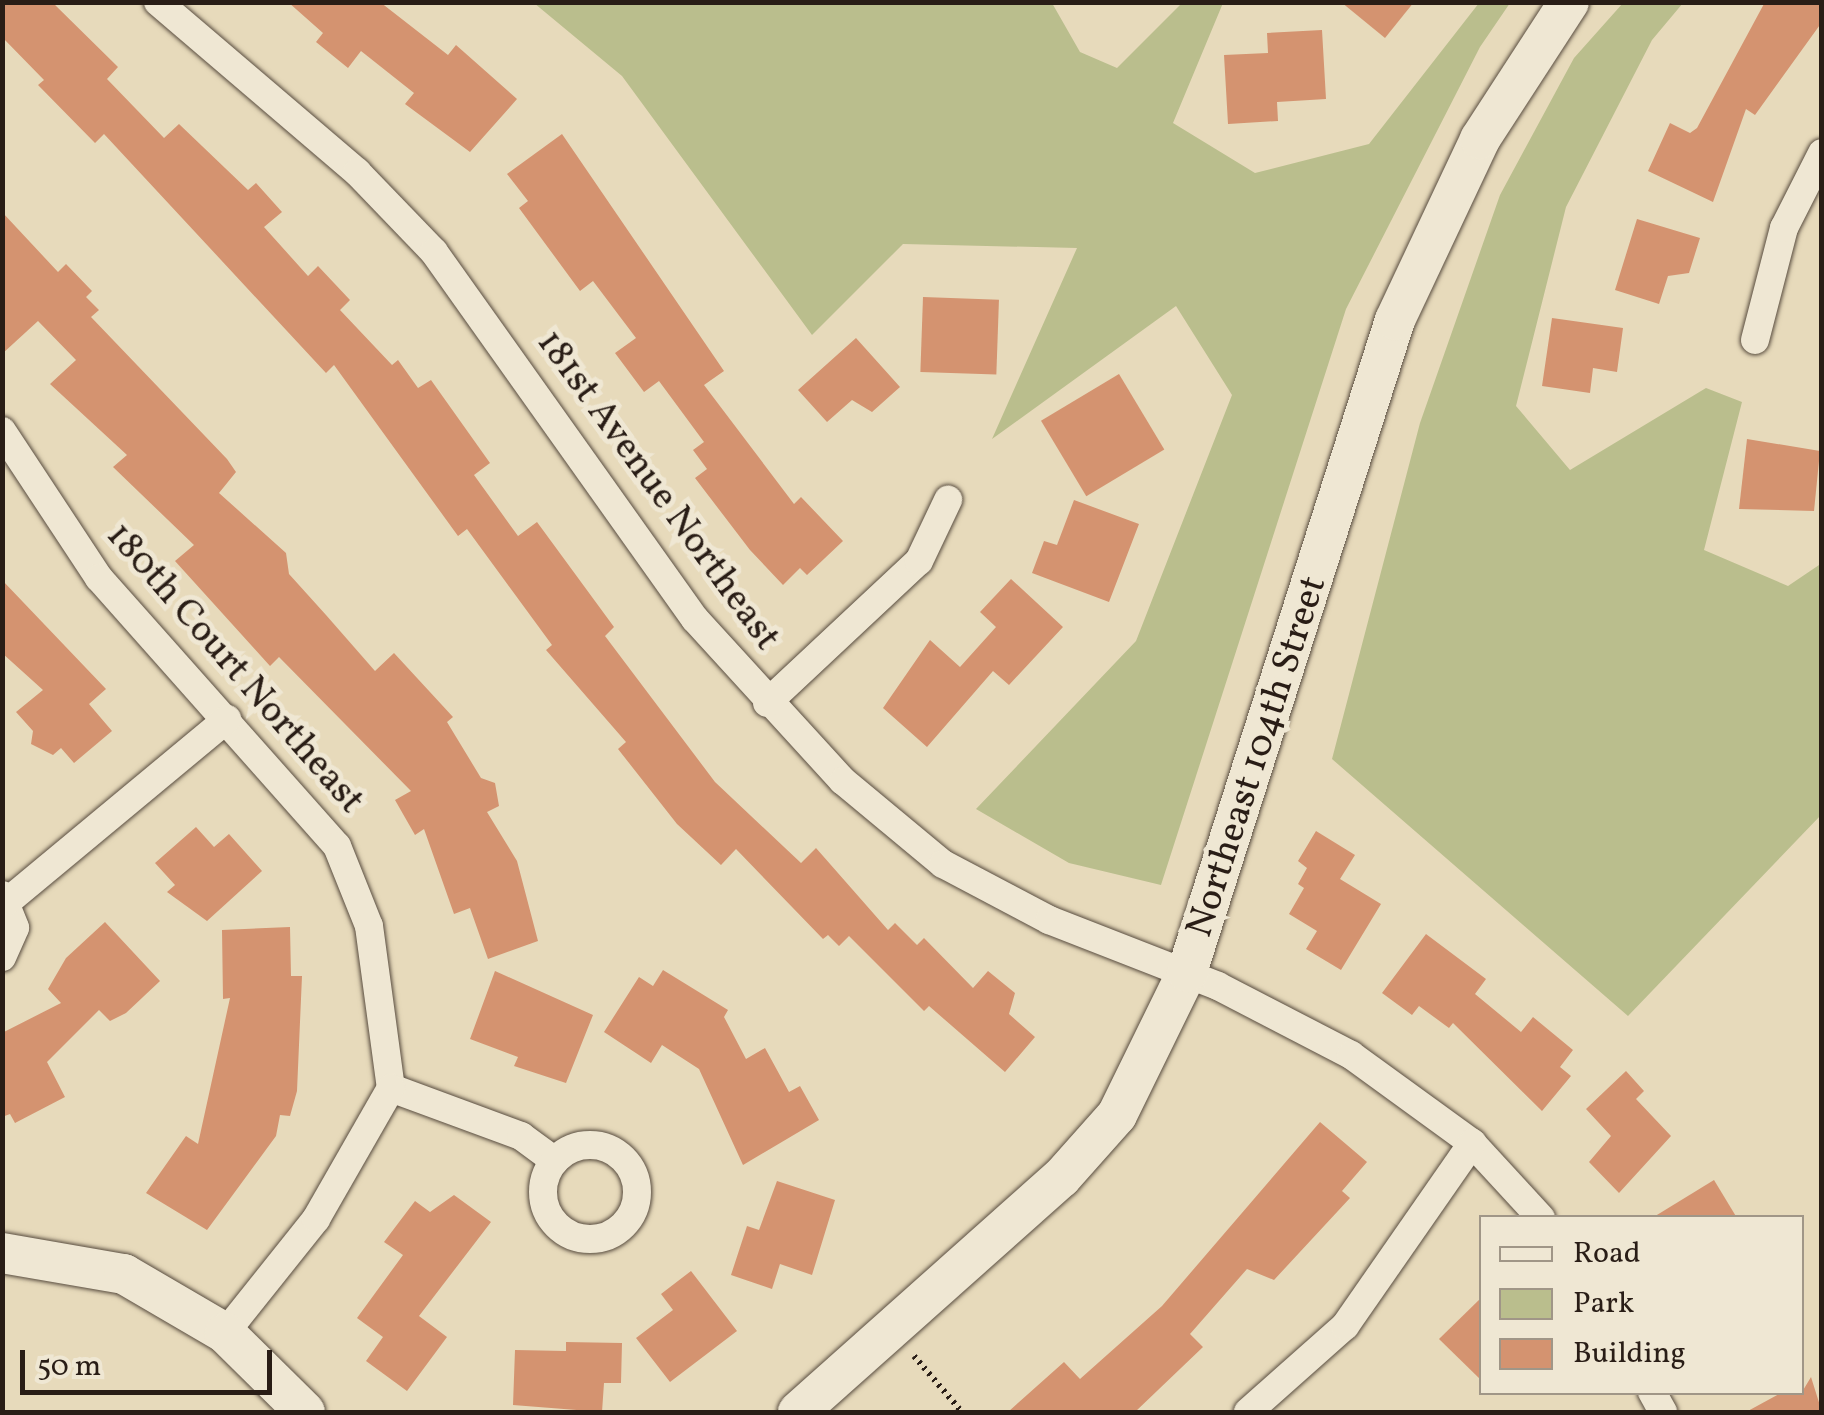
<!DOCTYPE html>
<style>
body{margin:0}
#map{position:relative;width:1824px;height:1415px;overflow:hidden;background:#e7dabb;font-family:Vollkorn,serif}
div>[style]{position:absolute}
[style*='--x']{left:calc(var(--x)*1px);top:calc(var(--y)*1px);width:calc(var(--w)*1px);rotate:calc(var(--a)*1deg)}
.green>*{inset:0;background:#babe8d}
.building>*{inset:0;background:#d49370;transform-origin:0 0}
.path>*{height:6px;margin-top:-3px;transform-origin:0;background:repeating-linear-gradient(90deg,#291d16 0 2.5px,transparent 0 7.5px)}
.roads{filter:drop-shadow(0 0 2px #584c3f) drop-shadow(0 0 2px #584c3f)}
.street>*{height:28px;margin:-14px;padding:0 14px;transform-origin:14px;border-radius:14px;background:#efe7d3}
.street>.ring{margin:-14px;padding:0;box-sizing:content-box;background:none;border:28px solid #efe7d3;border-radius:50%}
.secondary>*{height:40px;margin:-20px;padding:0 20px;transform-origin:20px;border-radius:20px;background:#efe7d3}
span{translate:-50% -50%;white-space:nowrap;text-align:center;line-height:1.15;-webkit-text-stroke:10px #efe7d3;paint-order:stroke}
.street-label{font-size:38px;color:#291d16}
.frame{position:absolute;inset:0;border:5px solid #291d16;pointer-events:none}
.legend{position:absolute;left:1479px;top:1215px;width:325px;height:180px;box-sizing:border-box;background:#efe7d3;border:2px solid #a09687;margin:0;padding:12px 18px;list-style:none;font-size:30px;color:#291d16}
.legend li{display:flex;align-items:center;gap:20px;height:50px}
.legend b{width:50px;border:2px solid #a09687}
.scale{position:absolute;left:20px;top:1350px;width:252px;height:45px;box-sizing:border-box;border:5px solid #291d16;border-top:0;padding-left:12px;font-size:30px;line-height:35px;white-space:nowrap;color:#291d16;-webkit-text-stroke:8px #efe7d3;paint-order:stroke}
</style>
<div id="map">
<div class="green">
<i style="clip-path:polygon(534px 3px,1052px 3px,1080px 52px,1117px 68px,1182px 3px,1223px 3px,1173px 123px,1255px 173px,1369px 144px,1479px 3px,1510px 3px,1480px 47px,1346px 309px,1161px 885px,1069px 863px,976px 809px,1136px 641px,1232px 395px,1176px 306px,992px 439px,1077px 248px,903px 244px,812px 335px,622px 76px)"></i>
<i style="clip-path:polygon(1623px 3px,1683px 3px,1652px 40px,1566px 207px,1516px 406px,1570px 470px,1706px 388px,1742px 402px,1704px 550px,1788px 586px,1822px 563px,1821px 815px,1628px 1016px,1332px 759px,1420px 423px,1500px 195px,1574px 58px)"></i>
</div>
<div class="building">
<i style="clip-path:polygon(2px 2px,52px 2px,118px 67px,107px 79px,164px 138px,179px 124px,248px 190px,256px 183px,282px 212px,264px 227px,308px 276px,318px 266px,350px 300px,340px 310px,392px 365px,398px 360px,418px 388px,431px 380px,490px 463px,474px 475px,518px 536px,537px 522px,614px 627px,605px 636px,715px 782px,801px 863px,816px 848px,888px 930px,895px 923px,917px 945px,924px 938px,973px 988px,988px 971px,1015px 993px,1009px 1014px,1035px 1037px,1005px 1072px,929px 1006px,924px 1011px,849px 936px,839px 946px,828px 935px,823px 939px,736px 849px,721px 865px,677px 824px,618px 749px,626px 742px,546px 650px,552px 645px,467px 529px,458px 536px,334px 365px,326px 373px,104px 134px,95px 143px,38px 85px,44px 80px,2px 37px)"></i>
<i style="clip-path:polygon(288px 2px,380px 2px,448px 55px,456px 45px,517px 99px,470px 152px,405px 104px,414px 93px,361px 51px,348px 68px,316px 42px,323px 33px)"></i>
<i style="clip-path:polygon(1341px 2px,1414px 2px,1385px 38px)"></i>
<i style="clip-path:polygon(1765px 2px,1822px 2px,1822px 22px,1755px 115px,1746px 109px,1713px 202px,1648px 171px,1670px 123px,1690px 133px,1697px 128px)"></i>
<i style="clip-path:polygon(1322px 30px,1326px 99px,1277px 102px,1278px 121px,1228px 124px,1224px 55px,1268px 53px,1267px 33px)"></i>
<i style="clip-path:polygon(562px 134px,724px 371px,704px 385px,794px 504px,801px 497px,843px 541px,807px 575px,800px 568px,783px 585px,750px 550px,695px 478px,707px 469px,693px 450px,704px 442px,659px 381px,644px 392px,615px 353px,636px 338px,593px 281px,580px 291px,519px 208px,528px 201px,507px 174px)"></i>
<i style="clip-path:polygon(2px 212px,58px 272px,66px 264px,92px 291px,86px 297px,99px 310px,91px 317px,227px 459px,236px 472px,219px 493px,286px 553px,289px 574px,326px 615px,375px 671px,394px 653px,453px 717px,447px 722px,481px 778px,495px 783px,499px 806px,487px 812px,517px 861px,538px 941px,488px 959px,470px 908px,454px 914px,424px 829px,415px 835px,395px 800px,411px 791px,279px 657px,270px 666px,175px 561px,194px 545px,113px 467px,127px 455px,50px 384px,76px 360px,38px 321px,2px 354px)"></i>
<i style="clip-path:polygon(1637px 219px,1700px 238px,1689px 273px,1668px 276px,1659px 304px,1615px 290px)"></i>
<i style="left:923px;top:297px;width:76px;height:75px;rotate:2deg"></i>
<i style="clip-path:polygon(1552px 318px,1623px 328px,1617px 372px,1593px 368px,1590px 393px,1542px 386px)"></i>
<i style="clip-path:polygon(856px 338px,900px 387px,872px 412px,852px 400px,827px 422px,798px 390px)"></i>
<i style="left:1119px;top:374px;width:88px;height:91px;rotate:59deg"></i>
<i style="clip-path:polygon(1747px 439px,1820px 451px,1814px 511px,1739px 509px)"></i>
<i style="clip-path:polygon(1074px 500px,1139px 524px,1109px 602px,1032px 573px,1044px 541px,1057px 545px)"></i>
<i style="clip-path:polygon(1011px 579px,1063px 627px,1009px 685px,993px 671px,927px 747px,883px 708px,930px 640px,960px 667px,996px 627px,980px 612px)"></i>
<i style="clip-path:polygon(2px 580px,106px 689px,89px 704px,112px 731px,74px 763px,61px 748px,53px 755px,31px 744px,33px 731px,16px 712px,43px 690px,2px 653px)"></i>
<i style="clip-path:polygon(196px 827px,214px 847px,229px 834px,262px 871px,207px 921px,167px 892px,175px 885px,155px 863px)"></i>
<i style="clip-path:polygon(1316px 831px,1355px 855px,1340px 879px,1381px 904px,1341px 970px,1306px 949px,1317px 931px,1289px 914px,1304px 888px,1298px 884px,1307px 868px,1298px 861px)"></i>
<i style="clip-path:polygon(105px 922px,160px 981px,126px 1013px,110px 1021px,99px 1010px,47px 1062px,65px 1097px,15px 1123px,10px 1114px,2px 1117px,2px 1033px,61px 1003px,48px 989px,66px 958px)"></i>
<i style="clip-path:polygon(290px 927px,291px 976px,302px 976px,297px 1091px,290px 1116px,280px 1115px,276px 1136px,207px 1230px,146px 1193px,186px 1136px,198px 1144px,230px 998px,223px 999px,222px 930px)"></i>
<i style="clip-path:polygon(1426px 934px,1486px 979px,1475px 994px,1521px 1032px,1533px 1017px,1573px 1050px,1560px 1067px,1571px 1076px,1542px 1111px,1453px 1023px,1449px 1028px,1419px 1006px,1412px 1015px,1382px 993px)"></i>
<i style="clip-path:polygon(663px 970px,728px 1010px,724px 1017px,746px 1059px,765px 1048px,789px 1092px,800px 1086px,819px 1120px,743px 1165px,699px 1069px,662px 1045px,651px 1063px,604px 1032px,639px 977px,653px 986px)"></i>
<i style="clip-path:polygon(495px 971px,593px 1015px,566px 1083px,514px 1066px,518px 1057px,470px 1039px)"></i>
<i style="clip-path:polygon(1626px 1071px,1644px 1091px,1636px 1099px,1671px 1136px,1619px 1193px,1589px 1162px,1611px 1136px,1586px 1109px)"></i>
<i style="clip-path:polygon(1320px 1122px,1367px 1162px,1342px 1191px,1350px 1198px,1274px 1280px,1247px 1269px,1190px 1334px,1203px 1347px,1135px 1412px,1008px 1412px,1064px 1362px,1080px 1379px,1162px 1306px)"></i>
<i style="clip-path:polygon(1714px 1180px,1737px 1218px,1652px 1218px)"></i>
<i style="clip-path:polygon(777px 1181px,835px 1200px,812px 1275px,780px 1264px,772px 1289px,731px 1275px,747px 1226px,759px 1230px)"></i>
<i style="clip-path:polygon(454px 1195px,491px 1222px,419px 1316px,447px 1337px,407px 1391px,366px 1361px,383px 1337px,357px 1318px,403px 1255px,384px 1242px,415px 1201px,430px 1212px)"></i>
<i style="clip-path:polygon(691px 1271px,737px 1331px,670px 1382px,636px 1338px,673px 1310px,661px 1294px)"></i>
<i style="clip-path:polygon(1482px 1297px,1482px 1381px,1439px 1339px)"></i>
<i style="clip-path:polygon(566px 1342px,622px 1343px,621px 1383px,604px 1383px,602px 1412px,513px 1405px,515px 1350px,566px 1351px)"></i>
<i style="clip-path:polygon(1811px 1377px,1822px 1412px,1746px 1412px,1783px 1392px,1802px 1392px)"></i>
</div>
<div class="path">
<i style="--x:914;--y:1356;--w:74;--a:49.4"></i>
</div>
<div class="roads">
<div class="street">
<i style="--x:158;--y:2;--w:262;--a:40.5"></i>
<i style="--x:357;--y:172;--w:111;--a:46.1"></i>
<i style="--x:434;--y:252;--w:450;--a:54.6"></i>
<i style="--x:695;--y:619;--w:219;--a:47.6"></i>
<i style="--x:843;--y:781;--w:130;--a:39.7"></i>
<i style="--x:943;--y:864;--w:120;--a:27.8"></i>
<i style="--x:1049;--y:920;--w:181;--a:21.3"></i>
<i style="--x:1218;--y:986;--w:150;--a:27.4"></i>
<i style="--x:1351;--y:1055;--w:150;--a:36"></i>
<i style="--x:1472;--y:1143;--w:102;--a:47.4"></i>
<i style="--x:1755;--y:340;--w:116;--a:-75.5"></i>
<i style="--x:1784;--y:228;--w:84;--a:-63.1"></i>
<i style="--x:2;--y:431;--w:176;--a:56.6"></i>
<i style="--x:99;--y:578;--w:358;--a:48.4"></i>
<i style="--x:337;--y:846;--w:86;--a:68.2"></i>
<i style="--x:369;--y:926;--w:163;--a:82.3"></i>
<i style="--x:391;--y:1088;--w:139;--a:20.3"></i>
<i style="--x:521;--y:1136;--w:42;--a:36.3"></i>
<i style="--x:767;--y:703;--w:208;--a:-43.1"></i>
<i style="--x:919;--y:561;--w:68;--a:-64.6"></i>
<i style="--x:2;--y:895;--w:35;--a:68"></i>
<i style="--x:15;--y:928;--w:32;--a:114"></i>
<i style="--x:8;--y:901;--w:285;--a:-39.7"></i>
<i class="ring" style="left:543px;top:1145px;width:66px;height:66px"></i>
<i style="--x:225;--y:1333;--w:146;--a:-51.4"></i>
<i style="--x:316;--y:1219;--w:151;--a:-60.2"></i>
<i style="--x:1652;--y:1392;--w:23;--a:61"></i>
<i style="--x:1248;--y:1412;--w:130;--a:-41.6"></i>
<i style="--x:1345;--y:1326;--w:223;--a:-55.2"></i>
</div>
<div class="secondary">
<i style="--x:2;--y:1253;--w:124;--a:9.8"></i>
<i style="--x:124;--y:1274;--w:117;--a:30.3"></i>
<i style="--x:225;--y:1333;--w:112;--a:44.6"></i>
<i style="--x:798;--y:1412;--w:352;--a:-41.7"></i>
<i style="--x:1061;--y:1178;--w:84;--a:-48.4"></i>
<i style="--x:1117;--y:1115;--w:159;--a:-63.9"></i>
<i style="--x:1187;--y:972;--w:684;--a:-72.31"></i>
<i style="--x:1395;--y:320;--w:200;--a:-64.8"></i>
<i style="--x:1480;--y:139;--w:163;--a:-57"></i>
</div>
</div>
<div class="street-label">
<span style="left:657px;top:491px;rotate:54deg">181st Avenue Northeast</span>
<span style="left:234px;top:669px;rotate:49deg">180th Court Northeast</span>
<span style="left:1258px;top:757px;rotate:-72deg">Northeast 104th Street</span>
</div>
<div class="frame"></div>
<ul class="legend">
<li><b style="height:12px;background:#efe7d3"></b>Road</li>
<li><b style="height:28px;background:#babe8d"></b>Park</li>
<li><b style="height:28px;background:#d49370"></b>Building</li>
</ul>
<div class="scale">50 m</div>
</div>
